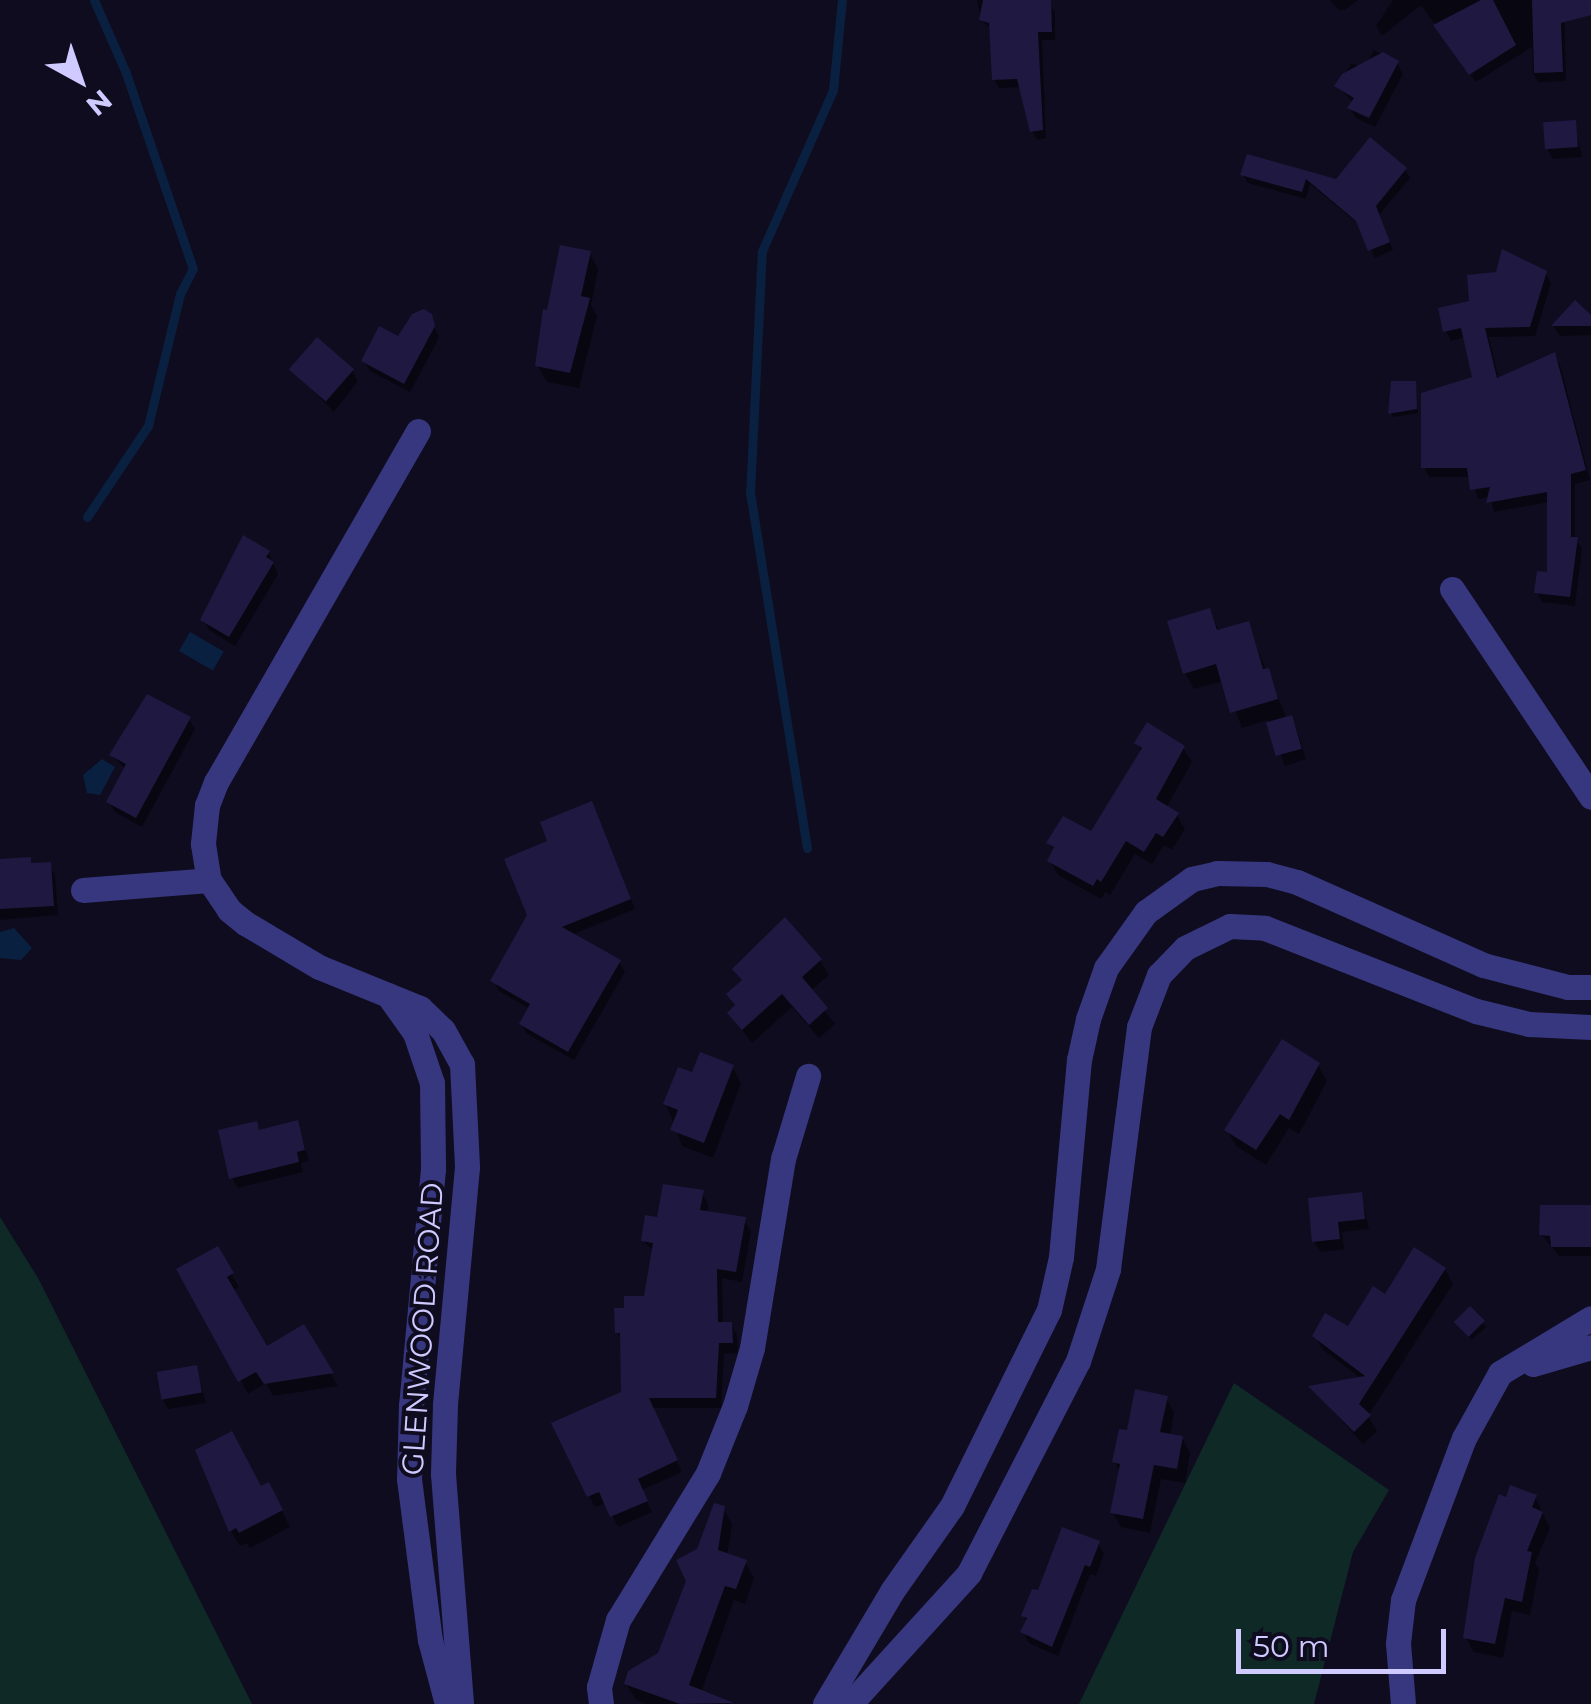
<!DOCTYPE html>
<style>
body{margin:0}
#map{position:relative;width:1591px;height:1704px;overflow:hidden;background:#0f0c1f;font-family:Montserrat,sans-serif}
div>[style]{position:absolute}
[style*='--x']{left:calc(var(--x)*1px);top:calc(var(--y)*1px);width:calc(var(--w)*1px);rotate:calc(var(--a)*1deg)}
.green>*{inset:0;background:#0f2927}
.water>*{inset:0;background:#0a2040;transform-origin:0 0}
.shadow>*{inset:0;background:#0007}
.stream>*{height:9px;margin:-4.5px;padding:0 4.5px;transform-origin:4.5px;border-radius:4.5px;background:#0a2040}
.building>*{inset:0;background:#1f1840;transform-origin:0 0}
.minor>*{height:25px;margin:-12.5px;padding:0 12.5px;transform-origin:12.5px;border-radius:12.5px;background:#37377f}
span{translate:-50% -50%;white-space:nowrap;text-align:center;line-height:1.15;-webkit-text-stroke:8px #0f0c1f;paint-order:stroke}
.street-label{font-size:30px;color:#cfcaff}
.north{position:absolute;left:30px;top:30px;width:100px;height:100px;-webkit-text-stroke:8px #0f0c1f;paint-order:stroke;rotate:140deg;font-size:28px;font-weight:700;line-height:40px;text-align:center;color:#cfcaff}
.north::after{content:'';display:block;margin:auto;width:35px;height:45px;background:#cfcaff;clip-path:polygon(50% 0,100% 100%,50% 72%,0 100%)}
.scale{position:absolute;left:1236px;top:1629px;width:210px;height:45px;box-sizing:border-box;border:5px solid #cfcaff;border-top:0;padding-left:12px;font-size:30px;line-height:35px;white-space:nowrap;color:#cfcaff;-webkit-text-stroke:8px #0f0c1f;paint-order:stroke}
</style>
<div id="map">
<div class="green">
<i style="clip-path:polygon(0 1217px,38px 1278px,252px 1704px,0 1704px)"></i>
<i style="clip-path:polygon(1234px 1383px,1389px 1490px,1353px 1552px,1314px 1704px,1079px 1704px)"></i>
</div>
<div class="water">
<i style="left:190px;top:632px;width:39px;height:22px;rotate:30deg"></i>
<i style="clip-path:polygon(102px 759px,115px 767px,100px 795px,87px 793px,83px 775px)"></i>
<i style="clip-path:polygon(14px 928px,32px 948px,21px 960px,0 958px,0 932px)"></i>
</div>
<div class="shadow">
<i style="clip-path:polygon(977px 0,1037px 0,1049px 3px,1055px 12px,1055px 40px,1042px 40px,1046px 138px,1037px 140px,1032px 131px,1022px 87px,999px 88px,994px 79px,992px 30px,981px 20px)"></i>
<i style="clip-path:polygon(1330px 0,1358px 0,1345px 10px,1339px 10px)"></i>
<i style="clip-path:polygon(1393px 0,1564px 0,1566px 81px,1538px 82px,1533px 73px,1532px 47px,1476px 82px,1421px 5px,1382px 36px,1376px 26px)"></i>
<i style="clip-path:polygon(1374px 50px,1397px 63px,1403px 74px,1375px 127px,1356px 118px,1350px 108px,1354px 103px,1337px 86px,1352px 63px,1364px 69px)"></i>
<i style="clip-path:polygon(1574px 122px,1582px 157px,1553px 159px,1547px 149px)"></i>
<i style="clip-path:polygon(1249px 157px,1336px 182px,1405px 170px,1410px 178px,1379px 215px,1393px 250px,1375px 258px,1362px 227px,1310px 184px,1306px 199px,1248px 183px,1243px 175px)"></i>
<i style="clip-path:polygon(589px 253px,598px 269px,591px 305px,597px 316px,579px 388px,547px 382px,538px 366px)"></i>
<i style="clip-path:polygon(1545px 272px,1551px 283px,1535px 336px,1489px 337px,1499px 380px,1554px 356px,1560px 365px,1590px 480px,1575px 484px,1575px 538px,1582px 549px,1575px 606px,1542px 602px,1537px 592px,1549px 575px,1549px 502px,1494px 512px,1490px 497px,1478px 499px,1471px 477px,1429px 477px,1424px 467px,1475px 378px,1465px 337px,1451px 341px,1446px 331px,1471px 303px)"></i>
<i style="clip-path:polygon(1576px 304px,1591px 318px,1591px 335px,1560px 336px,1554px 327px)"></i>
<i style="clip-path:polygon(430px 316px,439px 338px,410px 392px,370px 371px,364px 361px)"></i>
<i style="clip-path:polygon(293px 370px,352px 370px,358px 381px,334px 412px)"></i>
<i style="clip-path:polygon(1415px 383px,1418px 413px,1393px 417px,1391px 413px)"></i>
<i style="clip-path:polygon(268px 552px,278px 574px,235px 646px,209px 630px,203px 620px)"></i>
<i style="clip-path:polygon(1209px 611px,1220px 632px,1247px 624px,1287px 719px,1290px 718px,1296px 728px,1306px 759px,1285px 766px,1268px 720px,1242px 728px,1224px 681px,1194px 689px,1185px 673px)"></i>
<i style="clip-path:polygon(189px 719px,195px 729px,142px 827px,115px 812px,109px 802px,126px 770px,112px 755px)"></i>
<i style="clip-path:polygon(1137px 743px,1183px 748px,1192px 762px,1166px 808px,1177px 815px,1185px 829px,1172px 850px,1164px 845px,1152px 864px,1135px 854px,1110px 895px,1105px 892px,1101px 899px,1058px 875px,1050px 861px,1055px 852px,1049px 843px,1092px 835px,1142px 753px)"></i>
<i style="clip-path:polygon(597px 814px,635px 909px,571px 935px,619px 962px,625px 972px,574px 1060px,527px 1034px,521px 1024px,530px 1009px,499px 991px,493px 981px,530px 915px,550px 843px)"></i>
<i style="clip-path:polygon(29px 859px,33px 866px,49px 864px,55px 875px,58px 915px,0 920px,0 862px)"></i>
<i style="clip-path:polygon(820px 960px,829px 975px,810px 991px,835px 1024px,819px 1038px,792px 1007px,752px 1043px,730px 1013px,736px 1008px,729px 995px,743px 983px,735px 970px)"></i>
<i style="clip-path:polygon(1318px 1065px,1327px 1081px,1299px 1134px,1289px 1128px,1266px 1165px,1236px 1146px,1227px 1130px)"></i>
<i style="clip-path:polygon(732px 1067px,741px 1083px,713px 1158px,682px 1146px,666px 1104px,694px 1076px)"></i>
<i style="clip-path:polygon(256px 1123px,261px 1132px,297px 1123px,309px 1161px,301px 1163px,303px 1172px,238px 1188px,232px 1178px)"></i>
<i style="clip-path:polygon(702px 1193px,708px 1204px,707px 1213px,744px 1220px,751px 1231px,742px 1282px,722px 1278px,723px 1324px,731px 1324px,737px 1335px,738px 1353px,724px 1354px,721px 1408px,653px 1408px,682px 1472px,642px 1490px,652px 1512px,618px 1527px,606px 1503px,595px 1507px,589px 1496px,623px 1394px,623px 1342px,617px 1333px,627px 1310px,646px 1299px,654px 1252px,643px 1241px,659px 1220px)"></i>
<i style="clip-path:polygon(1361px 1195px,1369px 1229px,1342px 1232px,1344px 1249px,1320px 1252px,1314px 1241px)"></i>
<i style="clip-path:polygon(1591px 1208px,1591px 1256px,1559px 1256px,1542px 1235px)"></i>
<i style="clip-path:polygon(217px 1249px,239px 1287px,232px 1291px,266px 1350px,303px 1328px,338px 1386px,273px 1396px,266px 1383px,248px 1394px,180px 1270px)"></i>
<i style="clip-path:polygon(1445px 1269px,1453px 1284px,1368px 1416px,1377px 1431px,1363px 1444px,1312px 1388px,1362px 1379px,1323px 1350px,1315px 1336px,1348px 1329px,1385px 1297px)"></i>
<i style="clip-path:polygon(1470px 1310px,1486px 1327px,1472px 1340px,1459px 1327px)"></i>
<i style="clip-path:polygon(196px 1368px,206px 1403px,168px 1409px,162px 1399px)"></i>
<i style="clip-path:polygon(1166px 1398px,1174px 1412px,1170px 1436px,1182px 1438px,1190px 1453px,1185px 1483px,1161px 1479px,1150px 1533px,1121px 1527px,1112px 1512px,1120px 1472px,1115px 1462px,1129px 1433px)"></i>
<i style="clip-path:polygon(260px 1489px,277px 1501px,290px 1527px,250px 1548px,247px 1543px,240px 1546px,231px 1531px)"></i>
<i style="clip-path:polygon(1535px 1497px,1550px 1528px,1535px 1563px,1539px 1569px,1530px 1615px,1512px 1611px,1503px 1658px,1474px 1652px,1466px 1638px)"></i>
<i style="clip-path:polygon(723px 1508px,732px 1524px,727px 1556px,745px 1562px,754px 1578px,745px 1604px,734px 1600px,701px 1693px,730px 1704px,647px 1704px,636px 1700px,626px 1684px,660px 1655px,699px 1551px)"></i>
<i style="clip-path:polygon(1098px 1543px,1104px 1554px,1096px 1576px,1090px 1574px,1058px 1656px,1029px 1643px,1023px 1632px,1027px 1622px,1023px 1616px,1039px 1594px)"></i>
</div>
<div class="stream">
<i style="--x:87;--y:517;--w:110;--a:-56.2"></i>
<i style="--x:148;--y:426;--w:136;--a:-76.4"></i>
<i style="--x:180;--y:294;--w:28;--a:-63"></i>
<i style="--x:193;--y:269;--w:207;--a:-108.9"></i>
<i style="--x:126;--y:73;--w:80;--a:-113.7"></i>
<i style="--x:807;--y:848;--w:359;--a:-99.1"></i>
<i style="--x:750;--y:494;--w:243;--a:-87.2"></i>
<i style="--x:762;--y:251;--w:176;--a:-66.2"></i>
<i style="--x:833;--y:90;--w:90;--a:-84.3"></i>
</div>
<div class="building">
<i style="clip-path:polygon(983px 0,1051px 0,1052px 32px,1038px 32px,1043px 130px,1030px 132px,1017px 79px,992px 80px,989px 23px,979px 20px)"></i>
<i style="clip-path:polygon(1481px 0,1493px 0,1516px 45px,1469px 75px,1433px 25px)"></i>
<i style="clip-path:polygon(1532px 0,1591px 0,1591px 15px,1561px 23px,1563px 72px,1534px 73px)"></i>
<i style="clip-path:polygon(1383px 52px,1399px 61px,1369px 118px,1347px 108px,1354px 98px,1334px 86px,1342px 74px)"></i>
<i style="left:1576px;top:120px;width:27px;height:33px;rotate:86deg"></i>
<i style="clip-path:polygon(1370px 137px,1407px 168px,1376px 206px,1390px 242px,1368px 251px,1356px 221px,1306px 179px,1302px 192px,1240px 175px,1247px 154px,1336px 179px)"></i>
<i style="clip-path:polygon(560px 245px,591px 251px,581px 296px,590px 298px,570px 373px,535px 366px,543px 309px,547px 310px)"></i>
<i style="clip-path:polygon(1502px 249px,1547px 271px,1530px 327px,1485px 328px,1497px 378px,1555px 352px,1586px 470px,1571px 474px,1571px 537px,1578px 537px,1570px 597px,1534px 593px,1537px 571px,1547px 572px,1547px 492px,1486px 503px,1490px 487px,1470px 490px,1467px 468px,1421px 468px,1421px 393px,1472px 377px,1461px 328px,1443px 332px,1438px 308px,1469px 301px,1467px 275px,1496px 272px)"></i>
<i style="clip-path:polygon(1575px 300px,1591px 315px,1591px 326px,1551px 326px)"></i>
<i style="clip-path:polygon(424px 309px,432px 314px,435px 326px,404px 384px,361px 361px,379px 326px,398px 336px,412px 314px)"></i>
<i style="left:317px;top:337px;width:49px;height:43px;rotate:41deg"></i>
<i style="clip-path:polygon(1391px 381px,1416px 381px,1417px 409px,1388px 414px)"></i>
<i style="clip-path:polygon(243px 535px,270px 551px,266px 557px,274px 562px,229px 637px,200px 620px)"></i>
<i style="clip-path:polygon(1210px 608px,1217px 630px,1249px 621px,1263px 669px,1269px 668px,1278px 699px,1230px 713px,1216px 664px,1183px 674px,1167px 621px)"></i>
<i style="clip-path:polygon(147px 694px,191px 717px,136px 818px,106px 802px,126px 764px,109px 755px)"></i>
<i style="left:1292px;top:715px;width:35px;height:27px;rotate:74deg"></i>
<i style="clip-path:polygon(1147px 722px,1185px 746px,1156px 799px,1179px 813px,1163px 837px,1156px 833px,1144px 852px,1126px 841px,1101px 882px,1097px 879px,1093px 886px,1047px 861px,1054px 847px,1046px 843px,1063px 816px,1091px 831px,1142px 748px,1134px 743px)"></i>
<i style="clip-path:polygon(592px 801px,631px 899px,562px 927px,621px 960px,568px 1052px,519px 1024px,530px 1004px,490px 981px,527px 915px,504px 859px,547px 841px,540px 822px)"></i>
<i style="clip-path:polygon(31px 857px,31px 863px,51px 862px,54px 906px,0 909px,0 859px)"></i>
<i style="clip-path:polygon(785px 917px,822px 959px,802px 977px,828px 1008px,809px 1025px,782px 994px,742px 1030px,727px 1013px,735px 1005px,726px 994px,742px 980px,732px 969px)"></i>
<i style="clip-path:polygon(1282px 1039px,1320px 1063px,1289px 1120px,1280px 1114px,1256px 1150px,1224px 1130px)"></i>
<i style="clip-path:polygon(700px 1052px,734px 1065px,704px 1143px,670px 1130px,678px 1110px,663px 1104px,678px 1067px,692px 1072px)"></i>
<i style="clip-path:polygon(298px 1120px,305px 1150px,297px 1152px,299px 1162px,229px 1179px,218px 1130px,257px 1121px,259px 1130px)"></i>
<i style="clip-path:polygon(663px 1184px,704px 1190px,700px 1210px,746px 1217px,736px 1272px,717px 1269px,718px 1322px,732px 1322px,733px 1343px,719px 1343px,716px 1398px,649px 1398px,678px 1460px,638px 1479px,648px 1501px,610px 1517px,599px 1492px,587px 1497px,551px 1423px,621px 1392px,620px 1333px,615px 1333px,614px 1308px,624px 1308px,624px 1296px,644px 1296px,653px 1243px,641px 1241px,645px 1215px,657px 1217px)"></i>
<i style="clip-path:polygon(1362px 1192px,1365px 1219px,1338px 1222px,1340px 1239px,1312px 1242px,1308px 1198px)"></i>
<i style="clip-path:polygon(1540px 1205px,1591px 1205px,1591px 1247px,1551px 1247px,1550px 1236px,1539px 1235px)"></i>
<i style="clip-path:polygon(218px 1246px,234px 1273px,227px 1277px,267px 1346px,304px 1324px,334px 1373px,264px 1384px,256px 1372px,238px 1382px,176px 1269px)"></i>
<i style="clip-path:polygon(1414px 1247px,1446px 1268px,1359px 1404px,1371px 1415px,1354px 1432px,1308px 1386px,1365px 1376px,1312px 1336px,1325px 1313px,1348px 1326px,1373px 1286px,1385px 1294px)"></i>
<i style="left:1470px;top:1306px;width:21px;height:23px;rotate:45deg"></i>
<i style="left:197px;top:1365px;width:28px;height:41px;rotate:80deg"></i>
<i style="clip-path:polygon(1135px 1389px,1168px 1396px,1160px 1432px,1183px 1436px,1177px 1469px,1154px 1465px,1143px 1519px,1110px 1513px,1120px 1464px,1112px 1462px,1119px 1429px,1127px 1430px)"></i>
<i style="clip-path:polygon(232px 1431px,261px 1486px,269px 1482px,283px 1510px,239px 1533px,236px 1528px,229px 1532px,195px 1450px)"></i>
<i style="clip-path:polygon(1510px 1485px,1537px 1495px,1532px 1507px,1543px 1512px,1527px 1551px,1532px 1552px,1522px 1602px,1505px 1598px,1495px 1644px,1463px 1638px,1475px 1558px,1499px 1494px,1506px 1497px)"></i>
<i style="clip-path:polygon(714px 1503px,725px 1506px,718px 1550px,747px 1560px,736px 1589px,725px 1586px,689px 1685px,734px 1703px,680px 1704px,624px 1684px,628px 1671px,658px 1653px,686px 1581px,676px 1560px,697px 1549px)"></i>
<i style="clip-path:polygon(1062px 1527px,1100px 1541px,1090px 1567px,1085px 1565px,1052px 1647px,1020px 1632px,1027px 1618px,1021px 1616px,1032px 1589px,1038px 1590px)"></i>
</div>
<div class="minor">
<i style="--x:418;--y:431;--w:405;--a:119.9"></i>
<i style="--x:216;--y:782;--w:25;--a:111"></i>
<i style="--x:207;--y:805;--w:39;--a:96"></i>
<i style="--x:203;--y:844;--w:36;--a:81"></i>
<i style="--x:209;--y:880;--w:36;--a:56"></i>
<i style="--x:229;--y:910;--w:21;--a:39"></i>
<i style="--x:245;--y:923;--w:86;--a:30.7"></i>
<i style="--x:319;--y:967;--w:109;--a:22.1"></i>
<i style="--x:420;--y:1008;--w:32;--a:44"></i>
<i style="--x:443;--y:1030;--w:39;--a:61"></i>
<i style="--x:462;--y:1064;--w:103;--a:87.2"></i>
<i style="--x:467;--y:1167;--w:239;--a:95.3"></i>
<i style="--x:445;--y:1405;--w:69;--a:91.7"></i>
<i style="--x:443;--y:1474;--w:231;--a:85.5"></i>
<i style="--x:1452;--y:589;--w:250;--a:56.2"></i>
<i style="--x:83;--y:890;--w:126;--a:-4.5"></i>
<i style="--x:388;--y:995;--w:47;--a:54.6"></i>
<i style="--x:415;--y:1033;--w:53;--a:71.2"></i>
<i style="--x:432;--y:1083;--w:86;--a:89.3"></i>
<i style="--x:433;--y:1169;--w:237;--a:95.3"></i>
<i style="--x:411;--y:1405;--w:74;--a:91.5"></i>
<i style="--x:409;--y:1479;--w:162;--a:82.6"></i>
<i style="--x:430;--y:1640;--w:66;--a:75.1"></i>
<i style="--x:1533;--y:1364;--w:60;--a:-16.3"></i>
<i style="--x:601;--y:1704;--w:17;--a:-97"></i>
<i style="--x:599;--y:1687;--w:70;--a:-74.2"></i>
<i style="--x:618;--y:1620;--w:172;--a:-58.5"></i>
<i style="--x:708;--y:1473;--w:72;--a:-68.1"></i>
<i style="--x:735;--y:1406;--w:60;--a:-73.7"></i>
<i style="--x:752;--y:1348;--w:192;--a:-80.7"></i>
<i style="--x:783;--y:1159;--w:87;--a:-73.2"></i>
<i style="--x:825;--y:1704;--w:131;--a:-59.3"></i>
<i style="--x:892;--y:1591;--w:104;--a:-54.8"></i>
<i style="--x:952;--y:1506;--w:219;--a:-63.7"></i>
<i style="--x:1049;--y:1310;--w:54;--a:-77.2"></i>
<i style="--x:1061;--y:1257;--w:198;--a:-84.8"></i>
<i style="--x:1079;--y:1060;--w:42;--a:-77.6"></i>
<i style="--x:1088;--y:1019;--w:54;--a:-70.6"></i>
<i style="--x:1106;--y:968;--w:69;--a:-54.5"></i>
<i style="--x:1146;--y:912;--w:57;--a:-35.7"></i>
<i style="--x:1192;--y:879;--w:26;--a:-13"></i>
<i style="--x:1217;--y:873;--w:50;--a:1.1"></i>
<i style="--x:1267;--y:874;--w:31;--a:15"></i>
<i style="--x:1297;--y:882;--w:204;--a:24"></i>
<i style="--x:1483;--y:965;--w:88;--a:14.5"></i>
<i style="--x:1568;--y:987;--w:23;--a:0"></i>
<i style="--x:850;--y:1704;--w:177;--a:-47.7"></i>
<i style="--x:969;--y:1573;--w:238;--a:-62.8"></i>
<i style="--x:1078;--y:1361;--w:97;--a:-71.9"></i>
<i style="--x:1108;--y:1269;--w:244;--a:-82.7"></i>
<i style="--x:1139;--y:1027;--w:56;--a:-69"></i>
<i style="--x:1159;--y:975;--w:37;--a:-46"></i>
<i style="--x:1185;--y:948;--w:50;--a:-26.1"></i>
<i style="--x:1230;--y:926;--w:35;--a:3"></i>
<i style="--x:1265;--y:928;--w:227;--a:21.5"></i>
<i style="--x:1476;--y:1011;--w:55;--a:13.8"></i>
<i style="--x:1529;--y:1024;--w:62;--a:2.8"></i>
<i style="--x:1403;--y:1704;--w:61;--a:-94.7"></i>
<i style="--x:1398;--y:1643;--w:43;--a:-83.4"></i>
<i style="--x:1403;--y:1600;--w:173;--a:-69.4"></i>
<i style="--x:1464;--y:1438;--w:74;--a:-61"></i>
<i style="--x:1500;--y:1373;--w:106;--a:-31.1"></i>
</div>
<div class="street-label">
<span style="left:423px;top:1329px;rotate:-86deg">GLENWOOD ROAD</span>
</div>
<div class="north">N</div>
<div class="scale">50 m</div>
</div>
